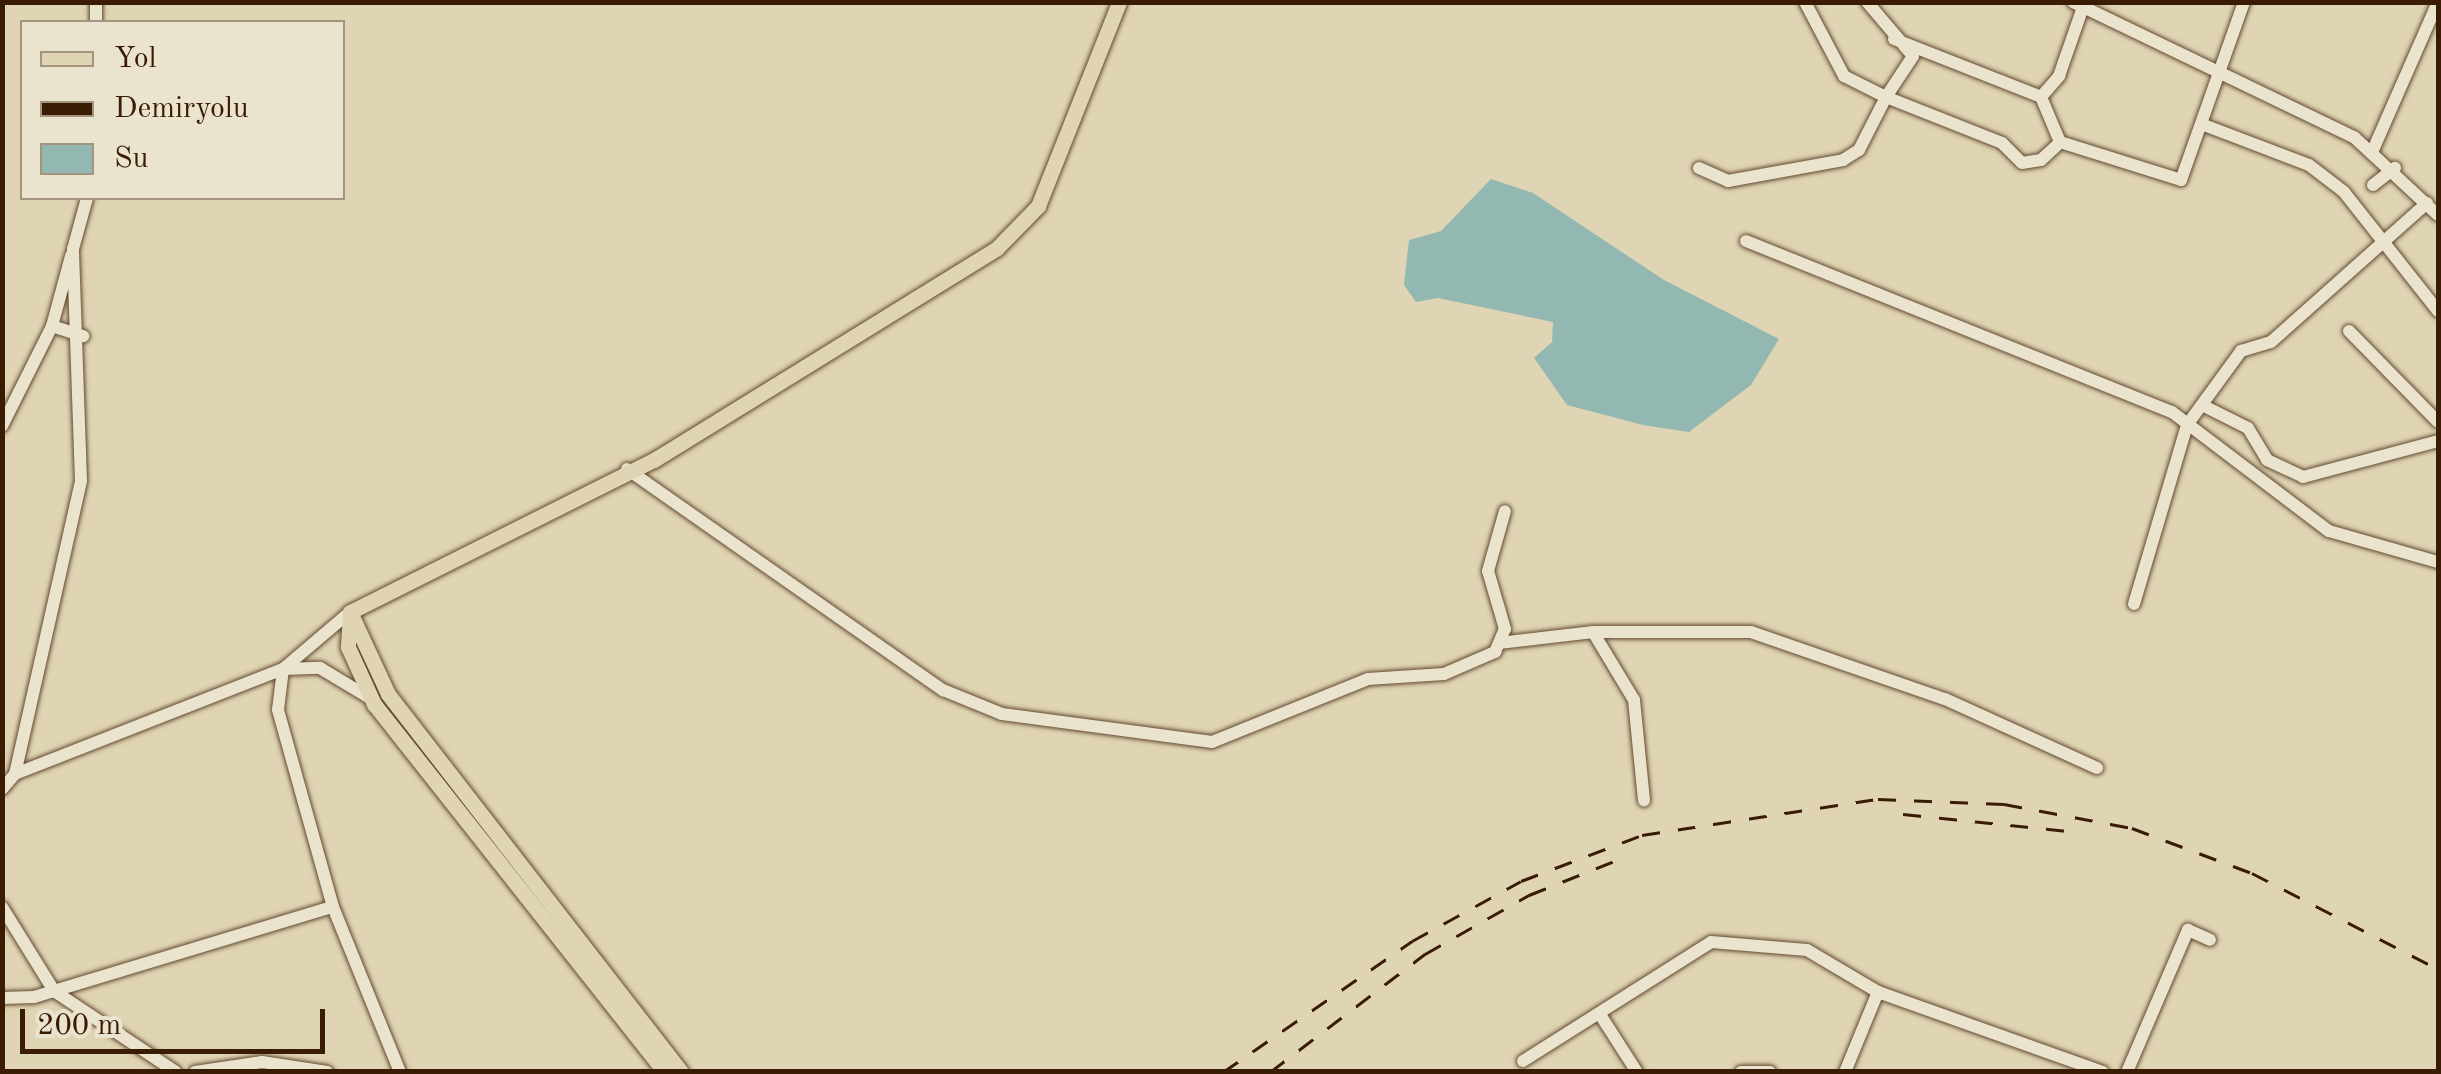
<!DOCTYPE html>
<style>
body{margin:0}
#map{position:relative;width:2441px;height:1074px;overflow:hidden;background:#dfd4b3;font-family:"Old Standard TT",serif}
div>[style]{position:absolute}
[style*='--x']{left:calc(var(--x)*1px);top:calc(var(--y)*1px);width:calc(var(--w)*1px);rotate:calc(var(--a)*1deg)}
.water>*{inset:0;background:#93b8b1}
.roads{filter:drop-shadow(0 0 2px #634930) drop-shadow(0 0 2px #634930)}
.minor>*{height:12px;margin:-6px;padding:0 6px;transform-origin:6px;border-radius:6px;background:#eae3ce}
.major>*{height:15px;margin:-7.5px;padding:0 7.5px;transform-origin:7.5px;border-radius:7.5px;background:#dfd4b3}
.rail>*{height:2.5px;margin-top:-1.25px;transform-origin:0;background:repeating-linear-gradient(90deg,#3a1b04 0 18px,transparent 0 36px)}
span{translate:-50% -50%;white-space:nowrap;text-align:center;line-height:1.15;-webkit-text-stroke:10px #eae3ce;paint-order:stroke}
.frame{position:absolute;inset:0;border:5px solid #3a1b04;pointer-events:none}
.legend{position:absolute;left:20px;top:20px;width:325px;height:180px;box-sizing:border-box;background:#eae3ce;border:2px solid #a4937d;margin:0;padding:12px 18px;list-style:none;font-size:30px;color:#3a1b04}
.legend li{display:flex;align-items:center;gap:20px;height:50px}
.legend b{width:50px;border:2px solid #a4937d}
.scale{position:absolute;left:20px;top:1009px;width:305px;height:45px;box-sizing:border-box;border:5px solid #3a1b04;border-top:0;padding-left:12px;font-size:30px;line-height:35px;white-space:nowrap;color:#3a1b04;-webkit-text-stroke:8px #eae3ce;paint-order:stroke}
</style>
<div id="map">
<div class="water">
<i style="clip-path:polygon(1491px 179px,1533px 193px,1664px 280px,1779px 339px,1751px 385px,1689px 432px,1643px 425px,1567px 405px,1534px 358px,1552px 342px,1553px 322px,1438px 298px,1416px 302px,1404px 285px,1409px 240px,1441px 231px)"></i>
</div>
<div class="roads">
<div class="minor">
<i style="--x:96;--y:2;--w:20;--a:90"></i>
<i style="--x:1805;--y:2;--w:84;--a:62.2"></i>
<i style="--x:1844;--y:76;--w:47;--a:26.6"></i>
<i style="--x:1886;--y:97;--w:49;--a:-56.6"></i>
<i style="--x:1913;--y:56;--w:71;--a:-130.4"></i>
<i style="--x:2073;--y:2;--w:313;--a:25.7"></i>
<i style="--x:2355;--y:138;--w:113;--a:42.9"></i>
<i style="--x:1894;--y:39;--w:158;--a:21.5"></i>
<i style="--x:2041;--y:97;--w:28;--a:-49"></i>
<i style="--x:2059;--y:76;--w:67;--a:-70.8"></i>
<i style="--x:2041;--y:97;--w:49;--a:67.1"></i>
<i style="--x:2060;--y:142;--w:127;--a:17.4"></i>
<i style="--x:2181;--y:180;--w:189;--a:-70.5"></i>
<i style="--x:2204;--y:125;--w:112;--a:20.9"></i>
<i style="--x:2309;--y:165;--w:44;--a:37.6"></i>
<i style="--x:2344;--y:192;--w:152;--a:51.7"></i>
<i style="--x:2373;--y:150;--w:162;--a:-66.3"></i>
<i style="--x:1699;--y:168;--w:32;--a:24"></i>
<i style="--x:1728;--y:181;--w:117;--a:-10.3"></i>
<i style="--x:1843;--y:160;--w:19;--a:-32"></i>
<i style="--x:1859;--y:150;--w:59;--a:-63"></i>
<i style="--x:1886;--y:97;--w:125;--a:21.6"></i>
<i style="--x:2002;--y:143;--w:28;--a:45"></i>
<i style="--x:2022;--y:163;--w:19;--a:-9"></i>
<i style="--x:2041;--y:160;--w:26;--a:-43"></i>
<i style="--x:2373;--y:185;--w:28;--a:-38"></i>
<i style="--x:1746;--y:241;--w:459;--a:21.9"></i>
<i style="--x:2172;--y:412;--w:197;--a:37.2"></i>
<i style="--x:2329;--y:531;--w:113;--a:15.9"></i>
<i style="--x:52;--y:326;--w:33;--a:18"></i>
<i style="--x:2349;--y:331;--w:127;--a:45.6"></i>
<i style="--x:2202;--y:405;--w:51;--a:26.6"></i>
<i style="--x:2248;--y:428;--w:37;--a:59"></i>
<i style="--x:2267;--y:460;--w:40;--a:25"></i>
<i style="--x:2303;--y:477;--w:140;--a:-14.9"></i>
<i style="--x:2;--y:426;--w:112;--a:-63.4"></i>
<i style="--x:52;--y:326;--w:73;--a:-74.8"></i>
<i style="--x:627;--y:469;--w:386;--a:35"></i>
<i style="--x:943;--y:690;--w:64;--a:22.1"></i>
<i style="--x:1002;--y:714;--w:212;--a:7.6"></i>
<i style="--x:1212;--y:742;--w:168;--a:-22"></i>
<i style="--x:1368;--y:679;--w:76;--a:-3.8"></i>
<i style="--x:1444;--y:674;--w:56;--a:-23.3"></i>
<i style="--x:1495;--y:652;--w:25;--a:-67"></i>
<i style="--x:1505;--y:629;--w:60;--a:-106.3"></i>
<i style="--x:1488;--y:571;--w:62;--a:-74.2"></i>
<i style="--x:2134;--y:604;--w:187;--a:-73.5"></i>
<i style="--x:2187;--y:425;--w:92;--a:-53.9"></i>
<i style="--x:2241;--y:351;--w:31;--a:-17"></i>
<i style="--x:2271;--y:342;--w:209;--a:-41.7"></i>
<i style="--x:350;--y:612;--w:88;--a:139.6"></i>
<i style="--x:283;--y:669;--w:41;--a:97"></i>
<i style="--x:278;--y:710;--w:205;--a:74.4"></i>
<i style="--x:333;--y:907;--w:178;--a:67.9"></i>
<i style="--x:1593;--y:632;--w:158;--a:0"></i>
<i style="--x:1751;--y:632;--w:205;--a:19.1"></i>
<i style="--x:1945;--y:699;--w:167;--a:24.4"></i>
<i style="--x:1499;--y:643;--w:95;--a:-6.7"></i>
<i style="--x:1593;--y:632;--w:79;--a:58.9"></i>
<i style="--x:1634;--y:700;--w:101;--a:84.3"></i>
<i style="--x:15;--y:774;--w:300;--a:-77.3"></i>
<i style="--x:81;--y:481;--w:232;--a:-92"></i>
<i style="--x:73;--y:249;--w:53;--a:-74.6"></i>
<i style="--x:2;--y:789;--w:20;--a:-49"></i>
<i style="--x:15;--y:774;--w:288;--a:-21.4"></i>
<i style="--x:283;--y:669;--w:37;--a:-2"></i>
<i style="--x:320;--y:668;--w:56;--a:31.1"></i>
<i style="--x:2;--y:907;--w:99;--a:58.2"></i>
<i style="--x:54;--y:991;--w:146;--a:33.6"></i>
<i style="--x:2;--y:998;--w:32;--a:-2"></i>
<i style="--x:34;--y:997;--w:312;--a:-16.8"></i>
<i style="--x:1601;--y:1016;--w:67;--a:57.3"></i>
<i style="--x:1523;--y:1061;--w:222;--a:-32.3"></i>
<i style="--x:1711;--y:942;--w:96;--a:4.8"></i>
<i style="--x:1807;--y:950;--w:82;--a:30.6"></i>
<i style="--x:1878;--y:992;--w:239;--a:19.6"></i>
<i style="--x:195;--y:1072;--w:68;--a:-8.5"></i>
<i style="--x:262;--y:1062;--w:66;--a:8.7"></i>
<i style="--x:1741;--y:1072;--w:29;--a:0"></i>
<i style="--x:1845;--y:1072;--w:87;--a:-67.6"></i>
<i style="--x:2127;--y:1072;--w:155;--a:-66.8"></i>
<i style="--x:2188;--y:930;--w:24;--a:24"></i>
</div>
<div class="major">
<i style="--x:350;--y:612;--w:340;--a:-26.6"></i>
<i style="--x:654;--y:460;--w:403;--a:-31.7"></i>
<i style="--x:997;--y:248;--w:59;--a:-45.7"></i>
<i style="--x:1038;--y:206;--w:219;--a:-68.3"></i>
<i style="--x:350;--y:612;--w:90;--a:65.1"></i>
<i style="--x:388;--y:694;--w:478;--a:52.2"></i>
<i style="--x:350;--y:616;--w:31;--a:94"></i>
<i style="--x:348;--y:647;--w:63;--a:65.5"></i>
<i style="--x:374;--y:704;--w:469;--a:51.7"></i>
</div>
</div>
<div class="rail">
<i style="--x:1903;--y:814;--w:175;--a:5.9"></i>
<i style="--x:1223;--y:1072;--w:230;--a:-34.7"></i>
<i style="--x:1412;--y:941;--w:124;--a:-28.8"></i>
<i style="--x:1521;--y:881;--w:129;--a:-20.8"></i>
<i style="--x:1642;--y:835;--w:239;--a:-8.7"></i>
<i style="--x:1878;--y:799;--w:126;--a:2.3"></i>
<i style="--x:2004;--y:804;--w:130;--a:10.6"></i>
<i style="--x:2132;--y:828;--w:128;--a:20.6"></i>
<i style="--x:2252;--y:873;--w:209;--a:27.3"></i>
<i style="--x:1270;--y:1072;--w:195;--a:-37.3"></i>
<i style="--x:1425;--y:954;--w:120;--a:-29.6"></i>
<i style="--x:1529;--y:895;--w:105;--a:-21.7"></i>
</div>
<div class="frame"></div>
<ul class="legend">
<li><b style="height:12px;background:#dfd4b3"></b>Yol</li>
<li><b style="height:12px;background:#3a1b04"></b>Demiryolu</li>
<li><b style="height:28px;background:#93b8b1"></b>Su</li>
</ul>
<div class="scale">200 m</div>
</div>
